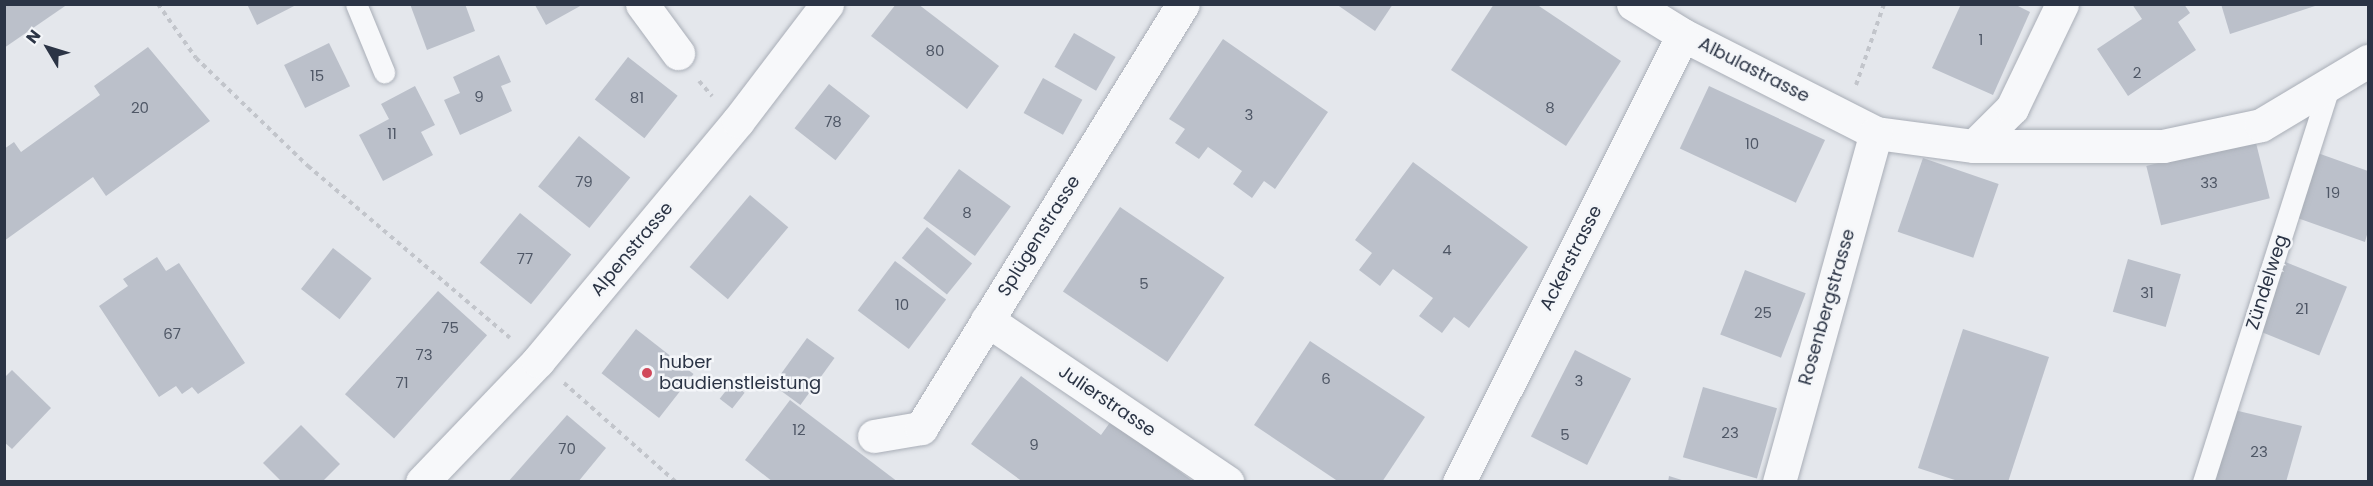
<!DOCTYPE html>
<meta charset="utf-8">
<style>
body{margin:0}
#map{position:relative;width:2373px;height:486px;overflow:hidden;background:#e4e7ec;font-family:Poppins,sans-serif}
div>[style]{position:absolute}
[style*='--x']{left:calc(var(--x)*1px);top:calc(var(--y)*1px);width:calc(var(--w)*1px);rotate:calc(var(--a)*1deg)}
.building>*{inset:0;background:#bbc0ca;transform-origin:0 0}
.path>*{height:4px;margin-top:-2px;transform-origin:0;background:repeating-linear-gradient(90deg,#c2c5cb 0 4.5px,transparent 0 9px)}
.roads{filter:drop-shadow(0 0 2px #a9aeb7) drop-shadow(0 0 2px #a9aeb7)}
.service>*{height:21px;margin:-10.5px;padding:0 10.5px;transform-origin:10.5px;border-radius:10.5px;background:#f7f8fa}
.minor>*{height:33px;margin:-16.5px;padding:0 16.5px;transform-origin:16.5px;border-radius:16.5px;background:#f7f8fa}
.dots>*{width:16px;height:16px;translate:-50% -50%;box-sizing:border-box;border:3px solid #f4f6f9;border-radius:50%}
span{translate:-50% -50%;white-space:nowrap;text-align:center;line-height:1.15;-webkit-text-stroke:5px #f4f6f9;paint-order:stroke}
.number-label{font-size:15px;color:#4f5766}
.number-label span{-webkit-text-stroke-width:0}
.street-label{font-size:18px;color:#2b3445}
.poi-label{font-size:18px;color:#2b3445}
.left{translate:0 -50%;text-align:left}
.frame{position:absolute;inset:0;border:6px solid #2b3445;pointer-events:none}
.north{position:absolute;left:18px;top:18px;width:60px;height:60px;-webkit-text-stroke:4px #f4f6f9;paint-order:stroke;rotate:308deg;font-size:16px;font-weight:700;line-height:24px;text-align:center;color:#2b3445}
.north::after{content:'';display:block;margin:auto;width:21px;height:27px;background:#2b3445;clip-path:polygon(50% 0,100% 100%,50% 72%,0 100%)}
</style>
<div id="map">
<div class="building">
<i style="clip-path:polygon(4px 4px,68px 4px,4px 48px)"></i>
<i style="clip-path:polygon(247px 4px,298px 4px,257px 25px)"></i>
<i style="clip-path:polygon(410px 4px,465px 4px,475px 31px,427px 50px)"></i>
<i style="clip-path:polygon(896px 4px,918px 4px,999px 66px,967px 109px,871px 36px)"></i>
<i style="clip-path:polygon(1336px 4px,1393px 4px,1375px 31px)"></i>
<i style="clip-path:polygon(1494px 4px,1536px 4px,1621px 61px,1566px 146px,1451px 70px)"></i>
<i style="clip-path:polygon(1961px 4px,2014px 4px,2030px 12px,1993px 95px,1932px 68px)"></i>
<i style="clip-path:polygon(2132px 4px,2184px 4px,2190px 13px,2178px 22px,2196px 50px,2128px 96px,2097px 49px,2142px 19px)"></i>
<i style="clip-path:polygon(2221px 4px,2314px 4px,2315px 6px,2230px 34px)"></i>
<i style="clip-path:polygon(535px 5px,582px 5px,546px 25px)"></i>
<i style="left:1074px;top:33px;width:48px;height:39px;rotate:30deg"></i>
<i style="clip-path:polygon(1223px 39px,1328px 112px,1275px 189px,1264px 181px,1252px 198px,1233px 184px,1242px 171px,1208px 147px,1199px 159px,1175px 143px,1185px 129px,1169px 119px)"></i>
<i style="left:329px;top:43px;width:48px;height:50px;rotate:64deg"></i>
<i style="clip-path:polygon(148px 47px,210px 121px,106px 196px,93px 177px,4px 241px,4px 149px,14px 142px,21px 152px,100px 95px,94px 86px)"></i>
<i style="clip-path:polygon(499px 55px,511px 82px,501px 86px,512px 111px,460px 135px,444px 100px,460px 93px,453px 77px)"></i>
<i style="left:628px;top:57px;width:63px;height:54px;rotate:38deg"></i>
<i style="left:1043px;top:78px;width:45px;height:40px;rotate:29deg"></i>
<i style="left:829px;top:84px;width:52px;height:56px;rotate:38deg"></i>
<i style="clip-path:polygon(415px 86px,435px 125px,421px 132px,433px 155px,383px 181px,359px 135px,389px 119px,381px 104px)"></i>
<i style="left:1709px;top:86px;width:128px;height:69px;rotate:25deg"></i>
<i style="left:579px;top:136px;width:66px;height:65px;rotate:39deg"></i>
<i style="left:2255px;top:139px;width:61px;height:112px;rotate:76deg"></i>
<i style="clip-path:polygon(2312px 151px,2368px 171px,2368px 231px,2365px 242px,2289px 215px)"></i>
<i style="left:1923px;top:158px;width:80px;height:78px;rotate:19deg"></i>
<i style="clip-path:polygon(1413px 162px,1528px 247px,1469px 328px,1454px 317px,1442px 333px,1419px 316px,1433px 298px,1393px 269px,1380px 286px,1359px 270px,1372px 253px,1355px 240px)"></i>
<i style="left:959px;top:169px;width:64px;height:61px;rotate:36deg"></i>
<i style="left:750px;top:195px;width:50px;height:94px;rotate:40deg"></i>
<i style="left:1120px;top:207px;width:126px;height:102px;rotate:34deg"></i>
<i style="left:520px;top:213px;width:66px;height:64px;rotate:39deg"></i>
<i style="left:927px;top:227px;width:58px;height:40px;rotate:39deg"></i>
<i style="left:333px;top:248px;width:49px;height:52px;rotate:38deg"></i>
<i style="clip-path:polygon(157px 257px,166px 271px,179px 263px,245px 363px,198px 394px,192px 387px,182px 394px,176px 386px,159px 397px,99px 306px,128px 286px,123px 279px)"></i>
<i style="left:2128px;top:259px;width:55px;height:55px;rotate:16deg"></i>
<i style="left:895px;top:261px;width:64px;height:62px;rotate:37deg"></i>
<i style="left:2283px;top:261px;width:69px;height:74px;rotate:22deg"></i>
<i style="left:1745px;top:270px;width:65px;height:69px;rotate:21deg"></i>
<i style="left:438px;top:291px;width:66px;height:139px;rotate:42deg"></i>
<i style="left:636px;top:329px;width:73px;height:56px;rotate:38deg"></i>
<i style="clip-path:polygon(1963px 329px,2049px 357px,2008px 482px,1961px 482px,1918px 468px)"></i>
<i style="left:807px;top:338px;width:34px;height:58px;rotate:36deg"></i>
<i style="clip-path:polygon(1310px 341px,1425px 417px,1382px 482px,1339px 482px,1254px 425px)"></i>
<i style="left:1575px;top:350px;width:63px;height:97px;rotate:27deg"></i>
<i style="clip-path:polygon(12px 370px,51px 408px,12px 449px,4px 442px,4px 378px)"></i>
<i style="clip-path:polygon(1021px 376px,1101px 435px,1111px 421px,1194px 482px,1023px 482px,971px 444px)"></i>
<i style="left:732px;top:383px;width:16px;height:20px;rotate:38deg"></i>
<i style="left:1703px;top:387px;width:77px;height:73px;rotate:16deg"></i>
<i style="clip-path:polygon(790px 400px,898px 482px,773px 482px,745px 460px)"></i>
<i style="clip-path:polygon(2234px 410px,2302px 426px,2286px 482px,2215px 482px)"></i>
<i style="clip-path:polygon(567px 415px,606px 448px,578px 482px,508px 482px)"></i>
<i style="clip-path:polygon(301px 425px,340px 464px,322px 482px,282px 482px,263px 463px)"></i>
<i style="clip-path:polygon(1669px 476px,1685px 481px,1685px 482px,1668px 482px)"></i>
</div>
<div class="path">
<i style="--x:158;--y:4;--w:66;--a:54.9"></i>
<i style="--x:196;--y:58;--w:156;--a:44"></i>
<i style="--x:308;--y:166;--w:265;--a:40.4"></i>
<i style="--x:699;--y:81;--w:20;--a:49"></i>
<i style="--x:1856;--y:85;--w:86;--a:-70.9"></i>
<i style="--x:564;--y:383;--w:149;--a:41.5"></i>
</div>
<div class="roads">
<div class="service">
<i style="--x:356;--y:4;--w:74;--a:67.6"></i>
<i style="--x:2203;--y:482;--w:419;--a:-72.3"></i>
</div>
<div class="minor">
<i style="--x:642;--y:4;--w:61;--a:53.7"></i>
<i style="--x:1633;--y:4;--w:59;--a:31.8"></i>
<i style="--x:1683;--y:35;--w:216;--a:26.9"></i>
<i style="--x:1876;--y:133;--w:99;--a:7.6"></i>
<i style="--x:1974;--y:146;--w:54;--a:-45"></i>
<i style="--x:2012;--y:108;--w:115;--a:-64.3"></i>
<i style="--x:1974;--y:146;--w:189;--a:0"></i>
<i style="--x:2163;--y:146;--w:100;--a:-12.1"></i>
<i style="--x:2261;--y:125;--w:125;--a:-30.9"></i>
<i style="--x:987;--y:320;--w:290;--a:34"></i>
<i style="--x:874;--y:436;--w:48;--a:-9.7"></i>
<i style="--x:921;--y:428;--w:498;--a:-58.3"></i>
<i style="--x:422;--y:482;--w:168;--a:-46.2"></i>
<i style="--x:538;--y:361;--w:312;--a:-50.2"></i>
<i style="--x:738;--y:121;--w:147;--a:-52.7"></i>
<i style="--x:1459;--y:482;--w:500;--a:-63.4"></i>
<i style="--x:1779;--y:482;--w:362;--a:-74.5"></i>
</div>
</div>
<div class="dots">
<i style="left:647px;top:373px;background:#d1495b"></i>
</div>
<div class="number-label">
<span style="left:1981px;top:40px">1</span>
<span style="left:935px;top:51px">80</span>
<span style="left:2137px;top:73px">2</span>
<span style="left:317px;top:76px">15</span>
<span style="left:479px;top:97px">9</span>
<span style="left:637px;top:98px">81</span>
<span style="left:140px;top:108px">20</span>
<span style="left:1550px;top:108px">8</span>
<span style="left:1249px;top:115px">3</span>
<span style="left:833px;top:122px">78</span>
<span style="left:392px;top:134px">11</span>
<span style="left:1752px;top:144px">10</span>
<span style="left:584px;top:182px">79</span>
<span style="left:2209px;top:183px">33</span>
<span style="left:2333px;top:193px">19</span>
<span style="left:967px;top:213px">8</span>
<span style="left:1447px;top:250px">4</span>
<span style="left:525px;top:259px">77</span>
<span style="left:1144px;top:284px">5</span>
<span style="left:2147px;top:293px">31</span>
<span style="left:902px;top:305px">10</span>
<span style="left:2302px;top:309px">21</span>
<span style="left:1763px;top:313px">25</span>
<span style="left:450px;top:328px">75</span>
<span style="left:172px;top:334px">67</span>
<span style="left:424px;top:355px">73</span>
<span style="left:1326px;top:379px">6</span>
<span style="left:1579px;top:381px">3</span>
<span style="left:402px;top:383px">71</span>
<span style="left:799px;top:430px">12</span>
<span style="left:1730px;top:433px">23</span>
<span style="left:1565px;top:435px">5</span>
<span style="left:1034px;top:445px">9</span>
<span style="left:567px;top:449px">70</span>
<span style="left:2259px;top:452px">23</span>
</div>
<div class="street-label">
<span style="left:1754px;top:70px;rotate:27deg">Albulastrasse</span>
<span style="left:1039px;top:236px;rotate:-58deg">Splügenstrasse</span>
<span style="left:632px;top:249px;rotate:-50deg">Alpenstrasse</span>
<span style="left:1571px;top:258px;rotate:-63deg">Ackerstrasse</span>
<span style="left:2267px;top:282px;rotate:-72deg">Zündelweg</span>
<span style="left:1827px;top:307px;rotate:-74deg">Rosenbergstrasse</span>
<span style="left:1107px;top:401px;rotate:34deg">Julierstrasse</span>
</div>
<div class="poi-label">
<span class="left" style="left:659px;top:373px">huber<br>baudienstleistung</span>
</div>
<div class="frame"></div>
<div class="north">N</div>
</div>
